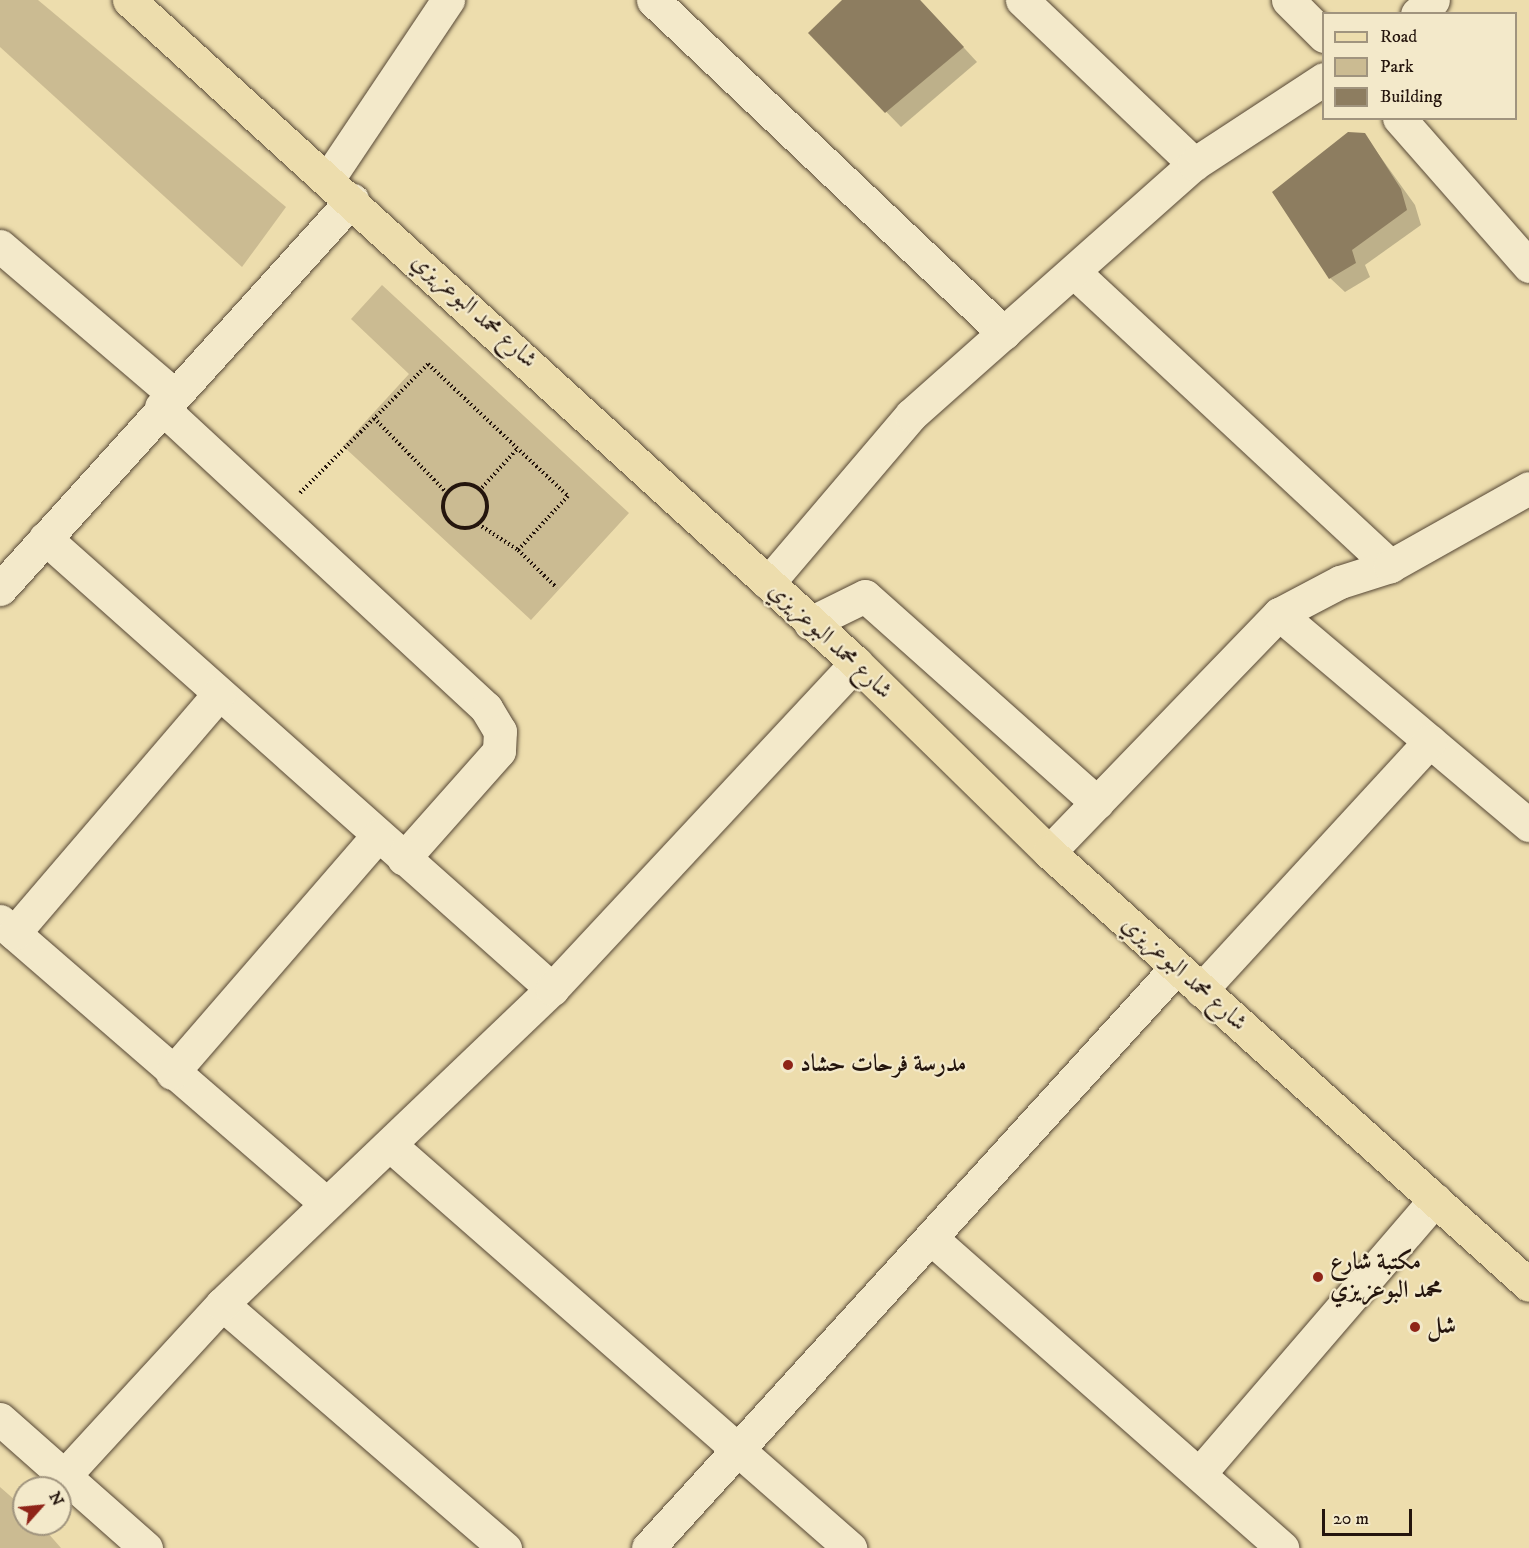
<!DOCTYPE html>
<meta charset="utf-8">
<style>
body{margin:0}
#map{position:relative;width:1529px;height:1548px;overflow:hidden;background:#edddad;font-family:"IM FELL DW Pica",Amiri,serif}
div>[style]{position:absolute}
[style*='--x']{left:calc(var(--x)*1px);top:calc(var(--y)*1px);width:calc(var(--w)*1px);rotate:calc(var(--a)*1deg)}
.green>*{inset:0;background:#cbbb92}
.shadow>*{inset:0;background:#0003}
.building>*{inset:0;background:#8d7d60}
.path>*{height:4px;margin-top:-2px;transform-origin:0;background:repeating-linear-gradient(90deg,#24150d 0 1.5px,transparent 0 4.5px)}
.path>.ring{margin:-2px;padding:0;box-sizing:content-box;background:none;border:4px solid #24150d;border-radius:50%}
.roads{filter:drop-shadow(0 0 2px #564735) drop-shadow(0 0 2px #564735)}
.minor>*{height:33px;margin:-16.5px;padding:0 16.5px;transform-origin:16.5px;border-radius:16.5px;background:#f3e9ca}
.major>*{height:33px;margin:-16.5px;padding:0 16.5px;transform-origin:16.5px;border-radius:16.5px;background:#edddad}
.dots>*{width:16px;height:16px;translate:-50% -50%;box-sizing:border-box;border:3px solid #f3e9ca;border-radius:50%}
span{translate:-50% -50%;white-space:nowrap;text-align:center;line-height:1.15;-webkit-text-stroke:4.5px #f3e9ca;paint-order:stroke}
.street-label{font-size:24px;color:#24150d}
.poi-label{font-size:24px;color:#24150d;font-weight:700}
.left{translate:0 -50%;text-align:left}
.legend{position:absolute;left:1322px;top:12px;width:195px;height:108px;box-sizing:border-box;background:#f3e9ca;border:2px solid #a0947e;margin:0;padding:8px 10px;list-style:none;font-size:18px;color:#24150d}
.legend li{display:flex;align-items:center;gap:12px;height:30px}
.legend b{width:30px;border:2px solid #a0947e}
.north{position:absolute;left:12px;top:1476px;width:60px;height:60px;box-sizing:border-box;background:#f3e9ca;border:2px solid #a0947e;border-radius:50%;rotate:63deg;font-size:16px;font-weight:700;line-height:24px;text-align:center;color:#24150d}
.north::after{content:'';display:block;margin:auto;width:21px;height:27px;background:#8f2418;clip-path:polygon(50% 0,100% 100%,50% 72%,0 100%)}
.scale{position:absolute;left:1322px;top:1509px;width:90px;height:27px;box-sizing:border-box;border:3px solid #24150d;border-top:0;padding-left:8px;font-size:18px;line-height:21px;white-space:nowrap;color:#24150d;-webkit-text-stroke:4px #f3e9ca;paint-order:stroke}
</style>
<div id="map">
<div class="green">
<i style="clip-path:polygon(0 0,38px 0,286px 207px,242px 267px,0 47px)"></i>
<i style="clip-path:polygon(382px 285px,629px 513px,531px 620px,343px 446px,409px 374px,351px 319px)"></i>
<i style="clip-path:polygon(0 1487px,24px 1508px,24px 1524px,40px 1524px,61px 1548px,0 1548px)"></i>
</div>
<div class="shadow">
<i style="clip-path:polygon(844px 0,920px 0,977px 62px,901px 127px,810px 33px)"></i>
<i style="clip-path:polygon(1364px 134px,1415px 205px,1421px 225px,1365px 265px,1370px 277px,1345px 292px,1330px 278px)"></i>
</div>
<div class="building">
<i style="clip-path:polygon(842px 0,920px 0,964px 47px,885px 113px,808px 33px)"></i>
<i style="clip-path:polygon(1348px 132px,1365px 133px,1401px 189px,1407px 210px,1352px 250px,1356px 263px,1329px 279px,1272px 192px)"></i>
</div>
<div class="path">
<i style="--x:374;--y:418;--w:105;--a:45.8"></i>
<i class="ring" style="left:443px;top:484px;width:40px;height:40px"></i>
<i style="--x:479;--y:491;--w:58;--a:-47.8"></i>
<i style="--x:300;--y:493;--w:182;--a:-45.2"></i>
<i style="--x:428;--y:364;--w:192;--a:43.3"></i>
<i style="--x:568;--y:496;--w:74;--a:132.8"></i>
<i style="--x:478;--y:524;--w:48;--a:33"></i>
<i style="--x:518;--y:550;--w:54;--a:44.3"></i>
</div>
<div class="roads">
<div class="minor">
<i style="--x:653;--y:0;--w:484;--a:43.5"></i>
<i style="--x:1022;--y:0;--w:238;--a:43.6"></i>
<i style="--x:1288;--y:0;--w:51;--a:45"></i>
<i style="--x:1417;--y:14;--w:21;--a:-41"></i>
<i style="--x:1399;--y:118;--w:197;--a:48.7"></i>
<i style="--x:328;--y:179;--w:216;--a:-56.2"></i>
<i style="--x:0;--y:246;--w:228;--a:40.5"></i>
<i style="--x:1074;--y:272;--w:432;--a:42.9"></i>
<i style="--x:161;--y:407;--w:443;--a:42.8"></i>
<i style="--x:486;--y:708;--w:27;--a:59"></i>
<i style="--x:500;--y:731;--w:20;--a:93"></i>
<i style="--x:499;--y:751;--w:144;--a:131.6"></i>
<i style="--x:45;--y:538;--w:679;--a:41.65"></i>
<i style="--x:768;--y:583;--w:221;--a:-49.6"></i>
<i style="--x:911;--y:415;--w:378;--a:-41.6"></i>
<i style="--x:1194;--y:164;--w:155;--a:-33.2"></i>
<i style="--x:0;--y:589;--w:525;--a:-47.86"></i>
<i style="--x:1279;--y:614;--w:327;--a:40.2"></i>
<i style="--x:810;--y:623;--w:61;--a:-26.1"></i>
<i style="--x:865;--y:596;--w:311;--a:41.7"></i>
<i style="--x:1049;--y:852;--w:331;--a:-46"></i>
<i style="--x:1279;--y:614;--w:69;--a:-27.7"></i>
<i style="--x:1340;--y:582;--w:52;--a:-17.7"></i>
<i style="--x:1390;--y:566;--w:159;--a:-29.3"></i>
<i style="--x:0;--y:921;--w:430;--a:40.9"></i>
<i style="--x:14;--y:933;--w:315;--a:-49.4"></i>
<i style="--x:1201;--y:990;--w:338;--a:-47.4"></i>
<i style="--x:172;--y:1073;--w:313;--a:-49.1"></i>
<i style="--x:390;--y:1145;--w:612;--a:41.22"></i>
<i style="--x:932;--y:1239;--w:467;--a:41.4"></i>
<i style="--x:222;--y:1304;--w:374;--a:40.8"></i>
<i style="--x:0;--y:1419;--w:195;--a:41.5"></i>
<i style="--x:1199;--y:1474;--w:362;--a:-49.3"></i>
<i style="--x:64;--y:1476;--w:234;--a:-47.4"></i>
<i style="--x:222;--y:1304;--w:456;--a:-43.7"></i>
<i style="--x:552;--y:989;--w:446;--a:-47"></i>
<i style="--x:648;--y:1548;--w:784;--a:-47.69"></i>
</div>
<div class="major">
<i style="--x:129;--y:0;--w:984;--a:42.36"></i>
<i style="--x:856;--y:663;--w:270;--a:44.4"></i>
<i style="--x:1049;--y:852;--w:646;--a:42.05"></i>
</div>
</div>
<div class="dots">
<i style="left:788px;top:1065px;background:#8f2418"></i>
<i style="left:1318px;top:1277px;background:#8f2418"></i>
<i style="left:1415px;top:1327px;background:#8f2418"></i>
</div>
<div class="street-label">
<span style="left:474px;top:311px;rotate:42deg">شارع محمد البوعزيزي</span>
<span style="left:830px;top:641px;rotate:43deg">شارع محمد البوعزيزي</span>
<span style="left:1184px;top:974px;rotate:42deg">شارع محمد البوعزيزي</span>
</div>
<div class="poi-label">
<span class="left" style="left:800px;top:1065px">مدرسة فرحات حشاد</span>
<span class="left" style="left:1330px;top:1277px">مكتبة شارع<br>محمد البوعزيزي</span>
<span class="left" style="left:1427px;top:1327px">شل</span>
</div>
<ul class="legend">
<li><b style="height:8px;background:#edddad"></b>Road</li>
<li><b style="height:16px;background:#cbbb92"></b>Park</li>
<li><b style="height:16px;background:#8d7d60"></b>Building</li>
</ul>
<div class="north">N</div>
<div class="scale">20 m</div>
</div>
